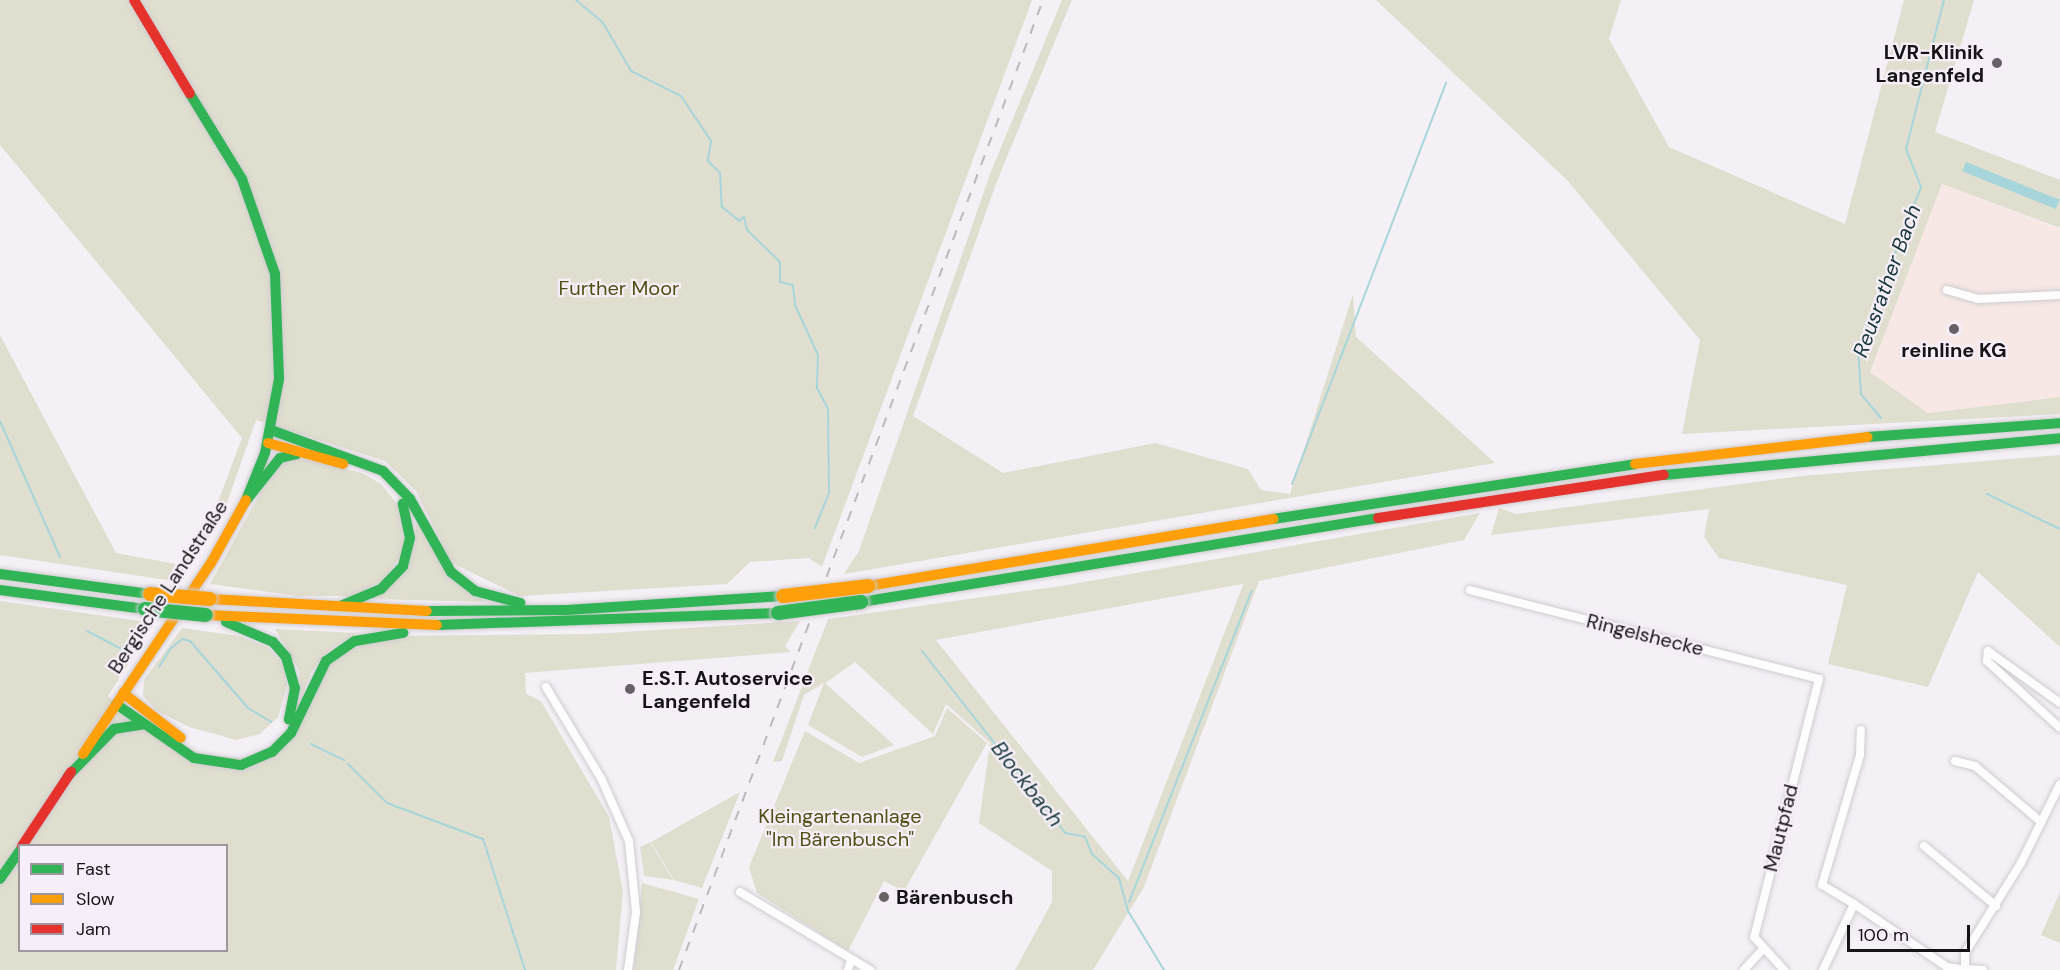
<!DOCTYPE html>
<meta charset="utf-8">
<style>
body{margin:0}
#map{position:relative;width:2060px;height:970px;overflow:hidden;background:#f5f0f6;font-family:"DM Sans",sans-serif}
div>[style]{position:absolute}
[style*='--x']{left:calc(var(--x)*1px);top:calc(var(--y)*1px);width:calc(var(--w)*1px);rotate:calc(var(--a)*1deg)}
.commercial>*{inset:0;background:#f8e8e5}
.green>*{inset:0;background:#e0dece}
.water>*{inset:0;background:#a6d6db;transform-origin:0 0}
.stream>*{height:2px;margin:-1px;padding:0 1px;transform-origin:1px;border-radius:1px;background:#a6d6db}
.roads{filter:drop-shadow(0 0 2px #cfccd0) drop-shadow(0 0 2px #cfccd0)}
.street>*{height:8px;margin:-4px;padding:0 4px;transform-origin:4px;border-radius:4px;background:#fefdfe}
.fast>*{height:10px;margin:-5px;padding:0 5px;transform-origin:5px;border-radius:5px;background:#30b455}
.slow>*{height:10px;margin:-5px;padding:0 5px;transform-origin:5px;border-radius:5px;background:#ff9f0a}
.jam>*{height:10px;margin:-5px;padding:0 5px;transform-origin:5px;border-radius:5px;background:#e5322d}
.rail>*{height:2px;margin-top:-1px;transform-origin:0;background:repeating-linear-gradient(90deg,#bababa 0 10px,transparent 0 20px)}
.bridges{filter:drop-shadow(0 0 2px #cfccd0) drop-shadow(0 0 2px #cfccd0)}
.fast-bridge>*{height:14px;margin:-7px;padding:0 7px;transform-origin:7px;border-radius:7px;background:#30b455}
.slow-bridge>*{height:14px;margin:-7px;padding:0 7px;transform-origin:7px;border-radius:7px;background:#ff9f0a}
.dots>*{width:16px;height:16px;translate:-50% -50%;box-sizing:border-box;border:3px solid #f6eef8;border-radius:50%}
span{translate:-50% -50%;white-space:nowrap;text-align:center;line-height:1.15;-webkit-text-stroke:4.5px #f6eef8;paint-order:stroke}
.poi-label{font-size:20px;color:#171417;font-weight:700}
.right{translate:-100% -50%;text-align:right}
.left{translate:0 -50%;text-align:left}
.park-label{font-size:20px;color:#515113}
.street-label{font-size:20px;color:#171417}
.water-label{font-size:21px;color:#15383b;font-style:italic}
.legend{position:absolute;left:18px;top:844px;width:210px;height:108px;box-sizing:border-box;background:#f6eef8;border:2px solid #9d979e;margin:0;padding:8px 10px;list-style:none;font-size:18px;color:#171417}
.legend li{display:flex;align-items:center;gap:12px;height:30px}
.legend b{width:30px;border:2px solid #9d979e}
.scale{position:absolute;left:1847px;top:925px;width:123px;height:27px;box-sizing:border-box;border:3px solid #171417;border-top:0;padding-left:8px;font-size:18px;line-height:21px;white-space:nowrap;color:#171417;-webkit-text-stroke:4px #f6eef8;paint-order:stroke}
</style>
<div id="map">
<div class="commercial">
<i style="clip-path:polygon(1942px 184px,2060px 229px,2060px 397px,1928px 413px,1870px 372px)"></i>
</div>
<div class="green">
<i style="clip-path:polygon(0 0,1032px 0,822px 567px,809px 558px,750px 562px,727px 584px,520px 596px,452px 563px,416px 491px,385px 461px,256px 420px,222px 517px,180px 582px,0 555px,0 335px,116px 553px,182px 565px,213px 515px,242px 438px,0 145px)"></i>
<i style="clip-path:polygon(1062px 0,1072px 0,999px 176px,913px 416px,1003px 473px,1155px 443px,1248px 469px,1261px 490px,1290px 494px,1353px 294px,1356px 337px,1495px 463px,844px 574px,859px 551px,990px 174px)"></i>
<i style="clip-path:polygon(1376px 0,1621px 0,1609px 39px,1669px 147px,1845px 224px,1904px 0,1974px 0,1935px 132px,2060px 180px,2060px 228px,1942px 184px,1870px 372px,1928px 413px,2060px 397px,2060px 414px,1682px 434px,1700px 340px,1568px 181px)"></i>
<i style="clip-path:polygon(2060px 455px,2060px 647px,1978px 572px,1928px 687px,1828px 664px,1847px 585px,1719px 558px,1704px 537px,1709px 509px,1491px 535px,1499px 508px,1516px 514px,1801px 476px)"></i>
<i style="clip-path:polygon(299px 458px,362px 473px,381px 484px,403px 511px,404px 551px,384px 580px,353px 596px,298px 596px,210px 584px,262px 490px,285px 461px)"></i>
<i style="clip-path:polygon(evenodd,1480px 513px,1464px 540px,1259px 581px,1144px 887px,1093px 970px,1015px 970px,1052px 902px,1052px 871px,979px 823px,990px 743px,946px 704px,933px 734px,855px 662px,825px 683px,894px 745px,862px 757px,808px 725px,824px 683px,804px 695px,782px 761px,773px 762px,828px 619px,1061px 586px,1480px 513px,1242px 584px,1243px 585px,1128px 881px,936px 640px,1242px 584px)"></i>
<i style="clip-path:polygon(417px 521px,446px 574px,487px 602px,372px 599px,408px 566px)"></i>
<i style="clip-path:polygon(evenodd,0 601px,154px 623px,108px 696px,144px 730px,182px 753px,267px 760px,338px 654px,385px 636px,591px 634px,800px 621px,785px 646px,791px 652px,525px 673px,526px 694px,541px 701px,609px 817px,623px 892px,616px 970px,0 970px,0 601px,20px 846px,226px 846px,226px 950px,20px 950px,20px 846px)"></i>
<i style="clip-path:polygon(182px 628px,239px 636px,267px 647px,283px 664px,287px 687px,278px 717px,260px 734px,236px 740px,189px 727px,157px 711px,143px 696px,144px 680px)"></i>
<i style="clip-path:polygon(275px 629px,356px 633px,329px 650px,311px 672px,301px 699px,299px 670px)"></i>
<i style="clip-path:polygon(947px 708px,987px 743px,904px 891px,884px 881px,848px 951px,757px 893px,749px 867px,805px 731px,859px 763px,935px 736px)"></i>
<i style="clip-path:polygon(740px 792px,702px 888px,674px 880px,651px 842px)"></i>
<i style="clip-path:polygon(650px 842px,673px 880px,644px 876px,640px 847px)"></i>
<i style="clip-path:polygon(642px 883px,699px 899px,673px 970px,634px 970px)"></i>
<i style="clip-path:polygon(2060px 892px,2060px 943px,2041px 935px)"></i>
</div>
<div class="water">
<i style="left:1966px;top:162px;width:101px;height:10px;rotate:22deg"></i>
</div>
<div class="stream">
<i style="--x:576;--y:0;--w:35;--a:40"></i>
<i style="--x:603;--y:23;--w:56;--a:59.7"></i>
<i style="--x:631;--y:71;--w:56;--a:26.6"></i>
<i style="--x:681;--y:96;--w:54;--a:56.3"></i>
<i style="--x:711;--y:141;--w:20;--a:99"></i>
<i style="--x:708;--y:161;--w:17;--a:45"></i>
<i style="--x:720;--y:173;--w:34;--a:87"></i>
<i style="--x:722;--y:207;--w:22;--a:39"></i>
<i style="--x:739;--y:221;--w:6;--a:-39"></i>
<i style="--x:744;--y:217;--w:13;--a:77"></i>
<i style="--x:747;--y:230;--w:46;--a:44.1"></i>
<i style="--x:780;--y:262;--w:20;--a:90"></i>
<i style="--x:780;--y:282;--w:13;--a:13"></i>
<i style="--x:793;--y:285;--w:20;--a:84"></i>
<i style="--x:795;--y:305;--w:55;--a:65.3"></i>
<i style="--x:818;--y:355;--w:33;--a:92"></i>
<i style="--x:817;--y:388;--w:24;--a:62"></i>
<i style="--x:828;--y:409;--w:84;--a:89.3"></i>
<i style="--x:829;--y:493;--w:38;--a:112"></i>
<i style="--x:1881;--y:418;--w:31;--a:-130"></i>
<i style="--x:1861;--y:394;--w:46;--a:-93.7"></i>
<i style="--x:1858;--y:348;--w:173;--a:-68.6"></i>
<i style="--x:1921;--y:187;--w:41;--a:-111.5"></i>
<i style="--x:1906;--y:149;--w:154;--a:-75.7"></i>
<i style="--x:0;--y:421;--w:149;--a:66.2"></i>
<i style="--x:1292;--y:484;--w:430;--a:-69"></i>
<i style="--x:1987;--y:494;--w:81;--a:25.6"></i>
<i style="--x:87;--y:631;--w:50;--a:27.6"></i>
<i style="--x:922;--y:651;--w:231;--a:51.8"></i>
<i style="--x:1065;--y:833;--w:20;--a:11"></i>
<i style="--x:1085;--y:837;--w:18;--a:68"></i>
<i style="--x:1092;--y:854;--w:36;--a:42"></i>
<i style="--x:1119;--y:878;--w:34;--a:75"></i>
<i style="--x:1128;--y:911;--w:69;--a:58.6"></i>
<i style="--x:159;--y:667;--w:22;--a:-58"></i>
<i style="--x:171;--y:648;--w:14;--a:-39"></i>
<i style="--x:182;--y:639;--w:8;--a:14"></i>
<i style="--x:190;--y:641;--w:89;--a:49.1"></i>
<i style="--x:248;--y:708;--w:27;--a:31"></i>
<i style="--x:311;--y:744;--w:37;--a:26"></i>
<i style="--x:348;--y:764;--w:55;--a:45"></i>
<i style="--x:387;--y:803;--w:103;--a:20.6"></i>
<i style="--x:483;--y:839;--w:138;--a:72.2"></i>
<i style="--x:1129;--y:902;--w:335;--a:-68.5"></i>
</div>
<div class="roads">
<div class="street">
<i style="--x:1947;--y:290;--w:32;--a:16"></i>
<i style="--x:1978;--y:299;--w:82;--a:-2.8"></i>
<i style="--x:1470;--y:590;--w:360;--a:14.3"></i>
<i style="--x:1819;--y:679;--w:266;--a:104.1"></i>
<i style="--x:1754;--y:937;--w:45;--a:47.7"></i>
<i style="--x:546;--y:687;--w:106;--a:58.9"></i>
<i style="--x:601;--y:778;--w:69;--a:66"></i>
<i style="--x:629;--y:841;--w:71;--a:84.4"></i>
<i style="--x:636;--y:912;--w:59;--a:97.9"></i>
<i style="--x:2060;--y:703;--w:89;--a:-144.2"></i>
<i style="--x:1988;--y:651;--w:10;--a:96"></i>
<i style="--x:1987;--y:661;--w:99;--a:42.5"></i>
<i style="--x:1955;--y:761;--w:21;--a:14"></i>
<i style="--x:1975;--y:766;--w:87;--a:40.3"></i>
<i style="--x:1924;--y:846;--w:94;--a:39.8"></i>
<i style="--x:740;--y:892;--w:152;--a:31"></i>
<i style="--x:1854;--y:904;--w:112;--a:34.1"></i>
<i style="--x:1947;--y:967;--w:18;--a:9"></i>
<i style="--x:848;--y:970;--w:10;--a:-73"></i>
<i style="--x:1744;--y:970;--w:27;--a:-48"></i>
<i style="--x:1823;--y:970;--w:73;--a:-64.8"></i>
<i style="--x:1854;--y:904;--w:37;--a:-149"></i>
<i style="--x:1822;--y:885;--w:135;--a:-73.7"></i>
<i style="--x:1860;--y:755;--w:25;--a:-88"></i>
<i style="--x:1983;--y:970;--w:18;--a:-177"></i>
<i style="--x:1965;--y:969;--w:16;--a:-90"></i>
<i style="--x:1965;--y:953;--w:106;--a:-58.1"></i>
<i style="--x:2021;--y:863;--w:88;--a:-63.7"></i>
</div>
<div class="fast">
<i style="--x:190;--y:94;--w:100;--a:58.5"></i>
<i style="--x:242;--y:179;--w:101;--a:70.8"></i>
<i style="--x:275;--y:274;--w:105;--a:87.8"></i>
<i style="--x:279;--y:379;--w:75;--a:100.7"></i>
<i style="--x:265;--y:453;--w:51;--a:112"></i>
<i style="--x:271;--y:430;--w:119;--a:20.1"></i>
<i style="--x:383;--y:471;--w:39;--a:46"></i>
<i style="--x:410;--y:499;--w:84;--a:60.7"></i>
<i style="--x:451;--y:572;--w:31;--a:38"></i>
<i style="--x:475;--y:591;--w:47;--a:14.9"></i>
<i style="--x:1867;--y:437;--w:194;--a:-4.1"></i>
<i style="--x:1664;--y:475;--w:398;--a:-5.3"></i>
<i style="--x:245;--y:502;--w:56;--a:-51.5"></i>
<i style="--x:280;--y:458;--w:17;--a:-13"></i>
<i style="--x:1273;--y:519;--w:366;--a:-8.6"></i>
<i style="--x:0;--y:574;--w:151;--a:7.6"></i>
<i style="--x:0;--y:590;--w:146;--a:7.5"></i>
<i style="--x:861;--y:602;--w:524;--a:-9.23"></i>
<i style="--x:340;--y:606;--w:44;--a:-22.5"></i>
<i style="--x:381;--y:589;--w:32;--a:-46"></i>
<i style="--x:403;--y:566;--w:29;--a:-76"></i>
<i style="--x:410;--y:538;--w:35;--a:-102"></i>
<i style="--x:427;--y:611;--w:140;--a:-0.4"></i>
<i style="--x:567;--y:610;--w:216;--a:-3.7"></i>
<i style="--x:226;--y:622;--w:51;--a:23.1"></i>
<i style="--x:273;--y:642;--w:20;--a:49"></i>
<i style="--x:286;--y:657;--w:32;--a:74"></i>
<i style="--x:295;--y:688;--w:32;--a:101"></i>
<i style="--x:437;--y:625;--w:341;--a:-2"></i>
<i style="--x:116;--y:704;--w:95;--a:34.7"></i>
<i style="--x:194;--y:758;--w:48;--a:8.5"></i>
<i style="--x:241;--y:765;--w:34;--a:-23"></i>
<i style="--x:272;--y:752;--w:27;--a:-45"></i>
<i style="--x:291;--y:733;--w:80;--a:-64.1"></i>
<i style="--x:326;--y:661;--w:35;--a:-35"></i>
<i style="--x:355;--y:641;--w:49;--a:-9.5"></i>
<i style="--x:68;--y:776;--w:66;--a:-45.6"></i>
<i style="--x:114;--y:729;--w:30;--a:-9"></i>
<i style="--x:0;--y:879;--w:35;--a:-55"></i>
</div>
<div class="slow">
<i style="--x:268;--y:443;--w:78;--a:15.6"></i>
<i style="--x:1635;--y:464;--w:234;--a:-6.6"></i>
<i style="--x:868;--y:586;--w:411;--a:-9.4"></i>
<i style="--x:210;--y:599;--w:217;--a:3.2"></i>
<i style="--x:206;--y:615;--w:231;--a:2.5"></i>
<i style="--x:123;--y:693;--w:73;--a:37.8"></i>
<i style="--x:83;--y:754;--w:230;--a:-56.2"></i>
<i style="--x:211;--y:563;--w:72;--a:-60.9"></i>
</div>
<div class="jam">
<i style="--x:134;--y:0;--w:109;--a:59.2"></i>
<i style="--x:1378;--y:518;--w:289;--a:-8.6"></i>
<i style="--x:22;--y:846;--w:89;--a:-56.5"></i>
</div>
</div>
<div class="rail">
<i style="--x:679;--y:970;--w:1036;--a:-69.43"></i>
</div>
<div class="bridges">
<div class="fast-bridge">
<i style="--x:145;--y:609;--w:61;--a:5.6"></i>
<i style="--x:778;--y:613;--w:84;--a:-7.5"></i>
</div>
<div class="slow-bridge">
<i style="--x:150;--y:594;--w:60;--a:4.8"></i>
<i style="--x:783;--y:596;--w:86;--a:-6.7"></i>
</div>
</div>
<div class="dots">
<i style="left:1997px;top:63px;background:#656165"></i>
<i style="left:1954px;top:329px;background:#656165"></i>
<i style="left:630px;top:689px;background:#656165"></i>
<i style="left:884px;top:897px;background:#656165"></i>
</div>
<div class="poi-label">
<span class="right" style="left:1984px;top:64px">LVR-Klinik<br>Langenfeld</span>
<span style="left:1954px;top:350px">reinline KG</span>
<span class="left" style="left:642px;top:690px">E.S.T. Autoservice<br>Langenfeld</span>
<span class="left" style="left:896px;top:897px">Bärenbusch</span>
</div>
<div class="park-label">
<span style="left:619px;top:288px">Further Moor</span>
<span style="left:840px;top:828px">Kleingartenanlage<br>"Im Bärenbusch"</span>
</div>
<div class="street-label">
<span style="left:168px;top:587px;rotate:-57deg">Bergische Landstraße</span>
<span style="left:1645px;top:635px;rotate:14deg">Ringelshecke</span>
<span style="left:1781px;top:828px;rotate:-76deg">Mautpfad</span>
</div>
<div class="water-label">
<span style="left:1887px;top:281px;rotate:-70deg">Reusrather Bach</span>
<span style="left:1027px;top:784px;rotate:52deg">Blockbach</span>
</div>
<ul class="legend">
<li><b style="height:8px;background:#30b455"></b>Fast</li>
<li><b style="height:8px;background:#ff9f0a"></b>Slow</li>
<li><b style="height:8px;background:#e5322d"></b>Jam</li>
</ul>
<div class="scale">100 m</div>
</div>
